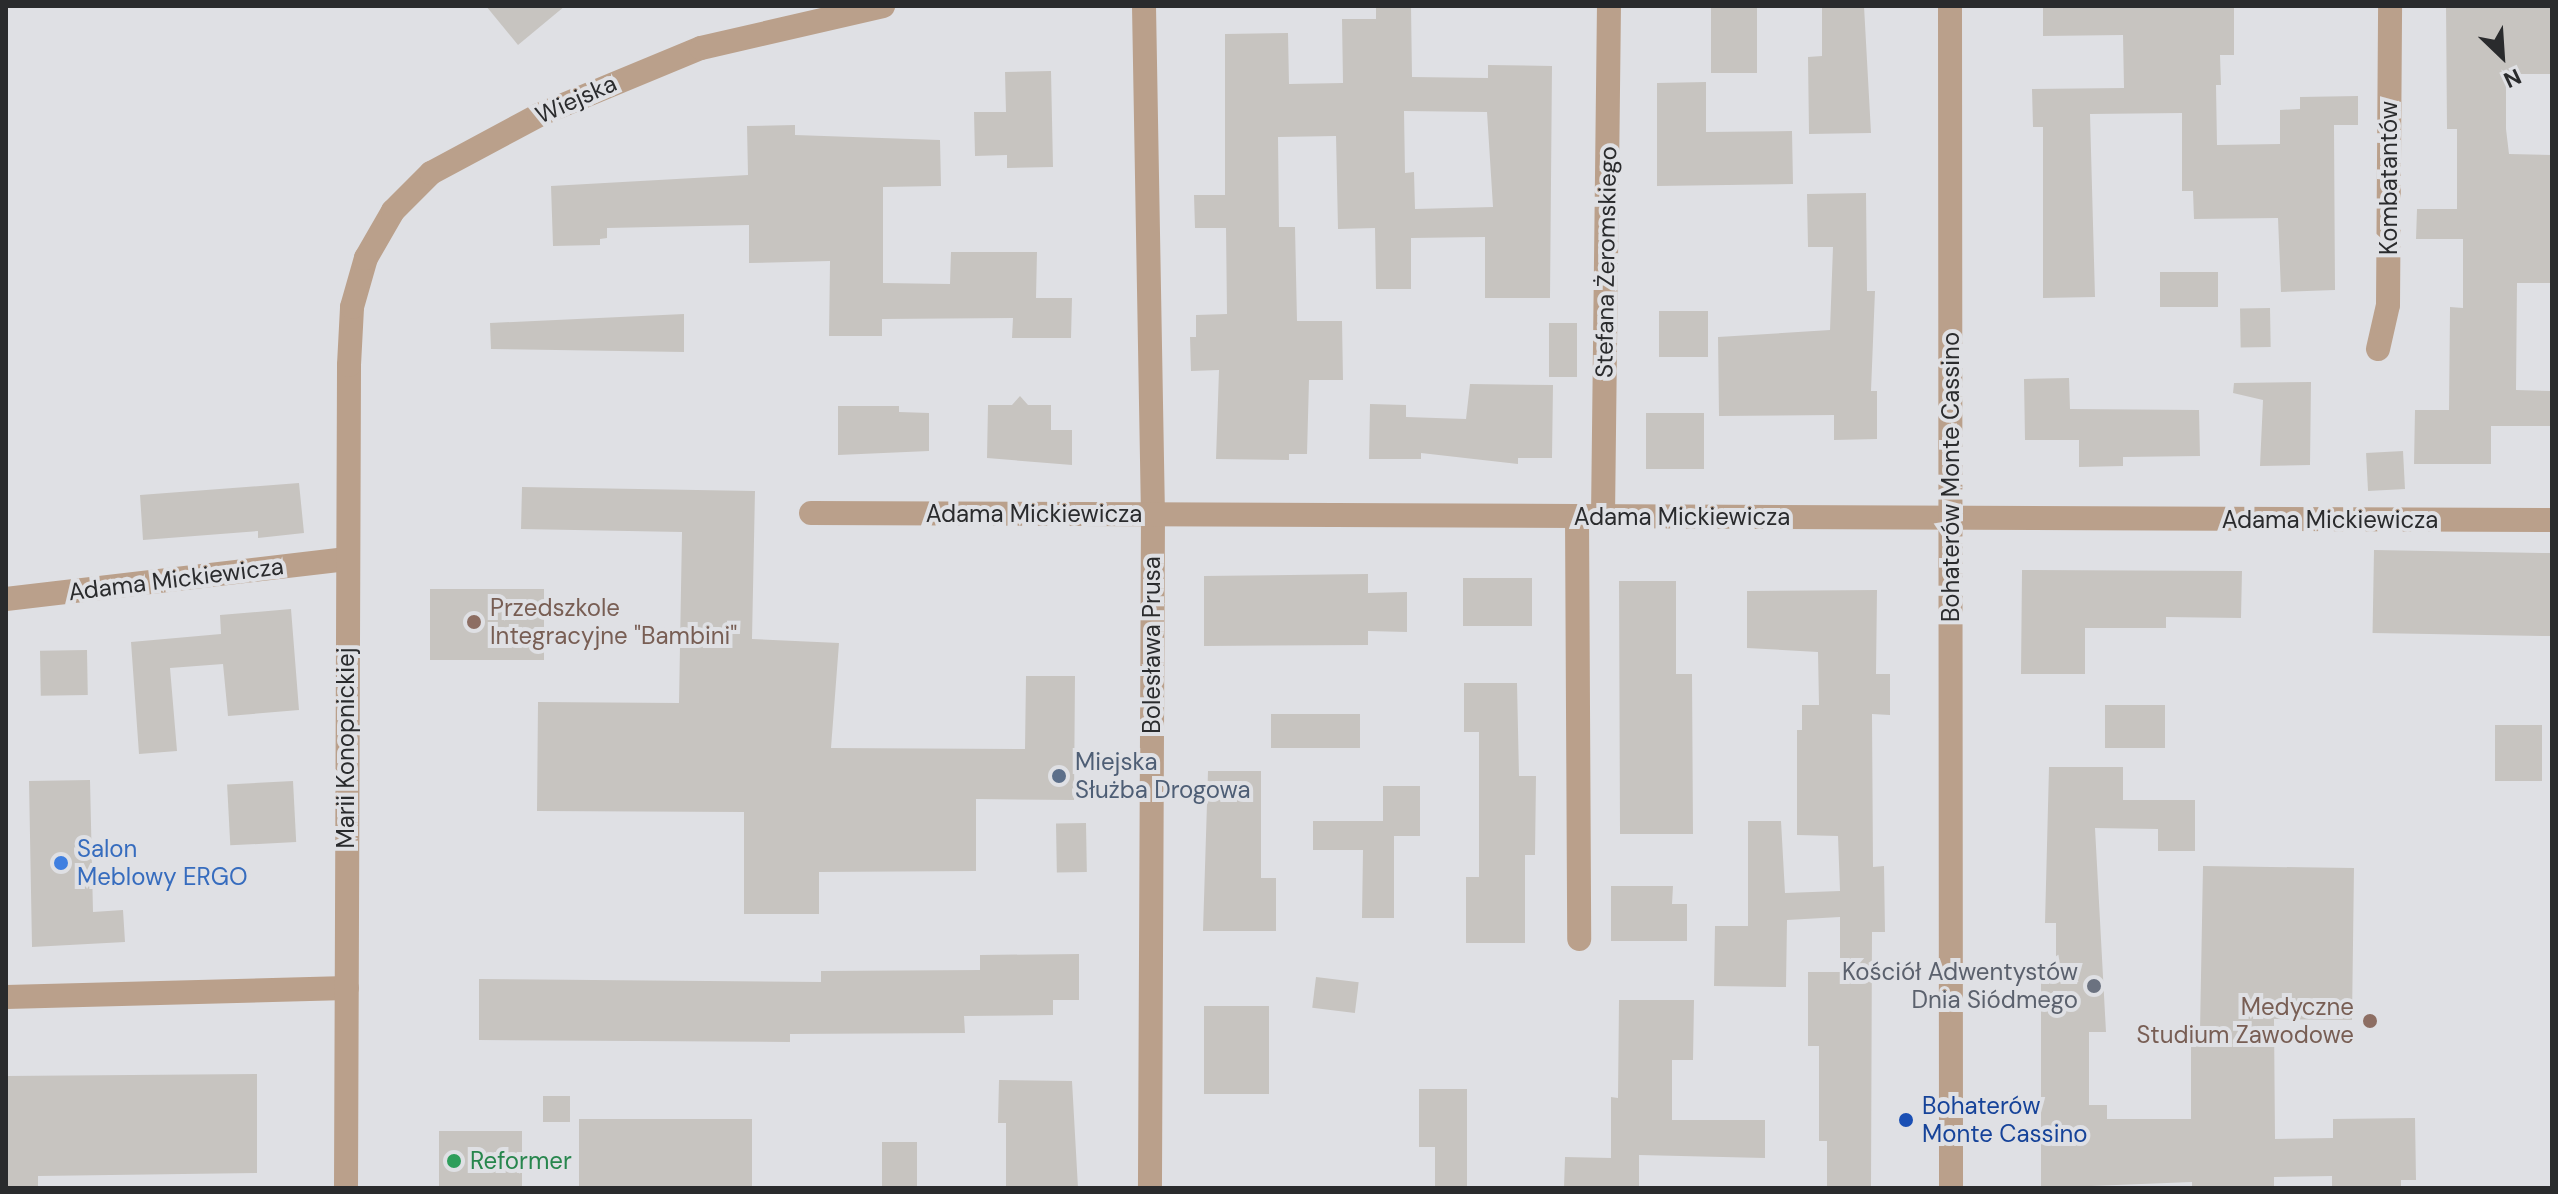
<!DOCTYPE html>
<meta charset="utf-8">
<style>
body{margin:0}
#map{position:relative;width:2558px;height:1194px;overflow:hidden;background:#dfe0e4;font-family:"DM Sans",sans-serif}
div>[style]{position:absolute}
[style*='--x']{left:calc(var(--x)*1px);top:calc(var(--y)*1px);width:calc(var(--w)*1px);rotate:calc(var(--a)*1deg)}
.building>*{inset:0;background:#c7c4c0;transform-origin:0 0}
.minor>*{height:24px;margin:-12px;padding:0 12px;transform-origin:12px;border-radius:12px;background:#baa08b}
.tertiary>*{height:24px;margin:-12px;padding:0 12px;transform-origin:12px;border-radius:12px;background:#baa08b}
.dots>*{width:22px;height:22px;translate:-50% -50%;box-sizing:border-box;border:4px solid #dfe0e4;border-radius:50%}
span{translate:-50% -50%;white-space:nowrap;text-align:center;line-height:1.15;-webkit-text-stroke:8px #dfe0e4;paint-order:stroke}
.street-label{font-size:24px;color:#2a2b2d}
.education-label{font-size:24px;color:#785e54}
.left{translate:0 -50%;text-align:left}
.right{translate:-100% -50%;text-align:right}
.service-label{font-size:24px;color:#4e5e75}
.shop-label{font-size:24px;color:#366cbe}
.worship-label{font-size:24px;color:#5b616d}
.transit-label{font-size:24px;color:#164399}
.leisure-label{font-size:24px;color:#27864d}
.frame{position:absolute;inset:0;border:8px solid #2a2b2d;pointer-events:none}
.north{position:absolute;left:2462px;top:16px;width:80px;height:80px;-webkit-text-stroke:6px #dfe0e4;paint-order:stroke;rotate:155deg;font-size:22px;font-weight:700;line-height:32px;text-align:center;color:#2a2b2d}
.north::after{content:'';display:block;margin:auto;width:28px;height:36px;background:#2a2b2d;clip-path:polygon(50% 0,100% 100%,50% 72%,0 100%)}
</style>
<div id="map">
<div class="building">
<i style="clip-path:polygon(486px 6px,565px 6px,518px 45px)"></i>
<i style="clip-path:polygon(evenodd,1376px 6px,1411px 6px,1412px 77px,1488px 78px,1488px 65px,1552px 66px,1550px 298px,1485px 298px,1485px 237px,1411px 238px,1411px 289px,1376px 289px,1375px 228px,1338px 229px,1336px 136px,1278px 137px,1279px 227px,1295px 227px,1297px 321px,1342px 321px,1343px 380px,1309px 380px,1307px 454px,1289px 454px,1289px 460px,1216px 459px,1219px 370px,1191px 371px,1190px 337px,1196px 337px,1196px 315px,1227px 314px,1226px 228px,1195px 228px,1194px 195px,1225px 195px,1225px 34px,1288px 33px,1289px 84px,1343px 83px,1342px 19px,1376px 19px,1376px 6px,1404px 111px,1487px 112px,1493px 207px,1415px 209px,1414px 172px,1405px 173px,1404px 111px)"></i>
<i style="left:1711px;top:6px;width:46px;height:67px"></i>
<i style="clip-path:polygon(1822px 6px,1864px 6px,1871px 133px,1809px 134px,1808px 57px,1822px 56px)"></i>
<i style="clip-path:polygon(2043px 6px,2234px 6px,2234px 55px,2220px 55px,2221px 85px,2216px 85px,2217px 145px,2280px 144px,2280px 110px,2300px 109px,2300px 97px,2358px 96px,2358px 125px,2334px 125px,2335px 290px,2281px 292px,2278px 218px,2194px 219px,2193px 191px,2182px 191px,2182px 113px,2090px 114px,2095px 297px,2043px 298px,2043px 127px,2033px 127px,2032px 89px,2124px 88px,2123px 35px,2043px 36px)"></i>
<i style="clip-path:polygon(2446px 6px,2552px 6px,2552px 74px,2506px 74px,2506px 129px,2509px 154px,2552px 155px,2552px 283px,2517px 283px,2516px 390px,2552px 391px,2552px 426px,2491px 426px,2491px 464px,2414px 464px,2415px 410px,2449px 410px,2450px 307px,2463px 308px,2463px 239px,2416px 239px,2417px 209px,2457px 209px,2457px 129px,2447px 129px)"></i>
<i style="clip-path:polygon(1051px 71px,1053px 167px,1007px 168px,1007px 155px,975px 156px,974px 112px,1006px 112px,1005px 72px)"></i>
<i style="clip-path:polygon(1706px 82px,1706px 132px,1792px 131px,1793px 184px,1657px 186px,1657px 83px)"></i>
<i style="clip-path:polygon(795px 125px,795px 135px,940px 140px,941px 186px,883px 187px,883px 283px,950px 284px,951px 252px,1037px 252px,1036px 298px,1072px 298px,1071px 338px,1012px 338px,1013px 318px,882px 319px,882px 336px,829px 336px,830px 261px,749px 263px,749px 225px,607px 228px,607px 238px,600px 239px,600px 245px,553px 246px,551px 186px,748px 175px,747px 126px)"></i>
<i style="clip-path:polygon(1866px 193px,1867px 291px,1875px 291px,1871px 391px,1877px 391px,1877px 439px,1834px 440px,1834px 415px,1719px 416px,1718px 337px,1830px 330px,1833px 247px,1808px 247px,1807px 194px)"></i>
<i style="left:2218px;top:272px;width:35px;height:58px;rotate:90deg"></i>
<i style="left:2270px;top:308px;width:39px;height:30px;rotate:89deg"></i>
<i style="left:1708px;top:311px;width:46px;height:49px;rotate:90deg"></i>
<i style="clip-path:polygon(684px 314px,684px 352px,491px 349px,490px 323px)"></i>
<i style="left:1549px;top:323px;width:28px;height:54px"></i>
<i style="clip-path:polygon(2069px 378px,2070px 409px,2199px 410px,2200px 456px,2123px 457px,2123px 466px,2079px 467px,2079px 440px,2025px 440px,2024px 379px)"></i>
<i style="clip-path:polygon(2311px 382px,2310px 465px,2260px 466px,2263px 400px,2233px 393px,2234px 383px)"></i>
<i style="clip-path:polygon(1470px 384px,1553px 385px,1552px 458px,1518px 458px,1518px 464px,1421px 453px,1421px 459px,1369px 459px,1370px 404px,1406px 405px,1406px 417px,1466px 419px)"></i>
<i style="clip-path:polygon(1020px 396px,1028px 405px,1051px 405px,1051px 430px,1072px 430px,1072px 465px,987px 458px,988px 405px,1012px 405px)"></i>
<i style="clip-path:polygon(838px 406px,899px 406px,899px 412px,929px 413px,929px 451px,838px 455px)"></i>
<i style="left:1646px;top:413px;width:58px;height:56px"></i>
<i style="left:2403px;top:451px;width:38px;height:37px;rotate:87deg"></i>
<i style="clip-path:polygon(299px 483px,304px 533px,258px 538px,258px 531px,143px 540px,140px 495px)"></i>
<i style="clip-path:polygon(522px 487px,755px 491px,752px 639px,839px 643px,831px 748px,1025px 749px,1026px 676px,1075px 676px,1074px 800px,976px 799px,976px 871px,819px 872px,819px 914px,744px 914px,744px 812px,537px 811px,538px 702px,679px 703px,682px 532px,521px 529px)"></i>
<i style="left:2374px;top:550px;width:178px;height:83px;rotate:1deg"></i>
<i style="clip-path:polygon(2022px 570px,2242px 571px,2241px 618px,2166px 617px,2166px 628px,2085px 628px,2085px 674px,2021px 674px)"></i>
<i style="clip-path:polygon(1368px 574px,1368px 593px,1407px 592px,1407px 632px,1368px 631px,1368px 645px,1204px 646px,1204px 576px)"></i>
<i style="left:1532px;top:578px;width:48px;height:69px;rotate:90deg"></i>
<i style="clip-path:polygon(1619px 581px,1676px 581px,1676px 674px,1692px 674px,1693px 834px,1620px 834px)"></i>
<i style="left:430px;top:589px;width:114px;height:71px"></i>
<i style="clip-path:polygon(1877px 590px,1876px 674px,1890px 674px,1890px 715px,1872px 714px,1873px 867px,1884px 866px,1885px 932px,1872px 932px,1871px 1188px,1827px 1188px,1827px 1141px,1819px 1141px,1819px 1046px,1808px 1046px,1808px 972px,1840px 972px,1840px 917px,1787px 920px,1786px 987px,1714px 986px,1715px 926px,1748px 926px,1748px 821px,1781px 821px,1785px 893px,1840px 891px,1838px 836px,1797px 835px,1797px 730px,1802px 730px,1802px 705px,1819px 705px,1818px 652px,1747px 648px,1747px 591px)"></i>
<i style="clip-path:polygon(291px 609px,299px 710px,228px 716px,223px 664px,170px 668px,177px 751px,139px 754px,131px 642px,221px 634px,220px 615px)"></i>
<i style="left:87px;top:650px;width:45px;height:47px;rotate:89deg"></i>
<i style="clip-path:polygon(1464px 683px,1517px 683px,1519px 776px,1536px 776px,1535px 855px,1525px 855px,1525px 943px,1466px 943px,1466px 877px,1479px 877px,1479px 732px,1464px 732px)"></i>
<i style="left:2105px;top:705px;width:60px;height:43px"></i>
<i style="left:1271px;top:714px;width:89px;height:34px"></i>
<i style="left:2495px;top:725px;width:47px;height:56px"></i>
<i style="clip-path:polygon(2049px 767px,2123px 767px,2123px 800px,2195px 800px,2195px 851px,2158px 851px,2158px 829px,2095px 828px,2106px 1032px,2089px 1032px,2089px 1105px,2107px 1105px,2107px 1119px,2191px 1119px,2191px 1031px,2200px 1031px,2203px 866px,2354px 868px,2352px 1020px,2274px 1019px,2275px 1139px,2333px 1138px,2333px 1119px,2415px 1118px,2416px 1180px,2401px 1180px,2401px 1188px,2332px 1188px,2332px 1176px,2274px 1177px,2274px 1188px,2192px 1188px,2192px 1182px,2041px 1188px,2041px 979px,2056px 979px,2056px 923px,2045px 923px)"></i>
<i style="clip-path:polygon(1208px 771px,1261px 771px,1261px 878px,1276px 878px,1276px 931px,1203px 931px)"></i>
<i style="clip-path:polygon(90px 780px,93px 912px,123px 910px,125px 942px,32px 947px,29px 781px)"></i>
<i style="left:293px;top:781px;width:61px;height:66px;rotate:87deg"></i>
<i style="clip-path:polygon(1383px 786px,1420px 786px,1420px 836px,1394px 836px,1394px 918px,1362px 918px,1363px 850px,1313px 850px,1313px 821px,1383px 821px)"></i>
<i style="left:1086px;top:823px;width:49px;height:30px;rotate:89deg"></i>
<i style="clip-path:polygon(1611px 886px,1673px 886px,1672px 904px,1687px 904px,1687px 941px,1611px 941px)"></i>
<i style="clip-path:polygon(1079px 954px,1079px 1000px,1053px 1000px,1053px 1015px,964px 1016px,965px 1033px,790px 1034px,790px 1042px,479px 1040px,479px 979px,821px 982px,821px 971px,980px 970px,980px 955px)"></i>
<i style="left:1316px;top:977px;width:43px;height:31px;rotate:7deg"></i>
<i style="clip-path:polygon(1619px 1000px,1694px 1000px,1693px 1060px,1672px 1060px,1672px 1120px,1765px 1120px,1765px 1158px,1639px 1155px,1639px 1188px,1564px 1187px,1565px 1157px,1611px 1158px,1611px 1097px,1618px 1098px)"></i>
<i style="left:1204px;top:1006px;width:65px;height:88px"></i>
<i style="clip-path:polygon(257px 1074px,257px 1173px,38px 1176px,38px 1188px,6px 1188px,6px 1076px)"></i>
<i style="clip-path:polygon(999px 1080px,1072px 1081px,1078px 1188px,1006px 1188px,1006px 1123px,998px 1123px)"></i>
<i style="clip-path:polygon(1419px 1089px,1467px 1089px,1467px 1188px,1435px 1188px,1435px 1147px,1419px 1147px)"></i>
<i style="left:570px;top:1096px;width:26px;height:27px;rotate:90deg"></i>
<i style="left:752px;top:1119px;width:69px;height:173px;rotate:90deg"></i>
<i style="left:439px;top:1131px;width:83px;height:57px"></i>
<i style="left:882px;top:1142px;width:35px;height:46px"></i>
</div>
<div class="minor">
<i style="--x:1144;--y:6;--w:509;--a:88.99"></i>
<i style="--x:1153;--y:515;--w:673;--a:90.26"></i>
<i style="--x:2378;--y:349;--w:45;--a:-77.2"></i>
<i style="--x:2388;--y:305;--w:299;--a:-89.6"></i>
<i style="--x:811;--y:513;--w:1741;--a:0.23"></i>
<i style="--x:1577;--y:517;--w:422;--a:89.7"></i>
<i style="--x:1603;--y:517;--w:511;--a:-89.33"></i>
<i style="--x:6;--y:599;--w:343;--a:-6.7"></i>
<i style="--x:6;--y:997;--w:341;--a:-1.5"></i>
</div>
<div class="tertiary">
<i style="--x:1950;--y:6;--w:1182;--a:89.95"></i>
<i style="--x:346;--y:1188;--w:823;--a:-89.79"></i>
<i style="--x:349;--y:365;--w:58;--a:-87"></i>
<i style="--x:352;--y:307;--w:51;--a:-74.1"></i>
<i style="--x:366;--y:258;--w:54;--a:-60.1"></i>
<i style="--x:393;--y:211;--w:54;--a:-45"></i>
<i style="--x:431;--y:173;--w:123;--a:-28.2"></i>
<i style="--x:539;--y:115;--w:175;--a:-22.5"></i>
<i style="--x:701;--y:48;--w:187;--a:-13"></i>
</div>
<div class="dots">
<i style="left:474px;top:622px;background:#8d6e63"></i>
<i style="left:1059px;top:776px;background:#5c6f8a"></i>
<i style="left:61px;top:863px;background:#3f7fe0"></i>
<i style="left:2094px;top:986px;background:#6b7280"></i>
<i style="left:2370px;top:1021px;background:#8d6e63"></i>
<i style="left:1906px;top:1120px;background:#1a4fb4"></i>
<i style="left:454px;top:1161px;background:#2e9e5b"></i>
</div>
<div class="street-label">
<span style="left:576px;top:99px;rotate:-24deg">Wiejska</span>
<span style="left:2389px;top:178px;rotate:-90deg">Kombatantów</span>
<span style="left:1606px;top:262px;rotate:-89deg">Stefana Żeromskiego</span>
<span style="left:1951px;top:477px;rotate:-90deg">Bohaterów Monte Cassino</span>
<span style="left:1034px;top:514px">Adama Mickiewicza</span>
<span style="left:1682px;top:517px">Adama Mickiewicza</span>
<span style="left:2330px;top:520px">Adama Mickiewicza</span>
<span style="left:176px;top:579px;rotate:-7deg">Adama Mickiewicza</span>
<span style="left:1152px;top:645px;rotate:-90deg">Bolesława Prusa</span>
<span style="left:346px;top:748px;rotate:-90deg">Marii Konopnickiej</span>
</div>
<div class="education-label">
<span class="left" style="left:490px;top:622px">Przedszkole<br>Integracyjne "Bambini"</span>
<span class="right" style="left:2354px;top:1021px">Medyczne<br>Studium Zawodowe</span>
</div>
<div class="service-label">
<span class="left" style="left:1075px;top:776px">Miejska<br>Służba Drogowa</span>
</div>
<div class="shop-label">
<span class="left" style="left:77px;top:863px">Salon<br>Meblowy ERGO</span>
</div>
<div class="worship-label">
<span class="right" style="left:2078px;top:986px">Kościół Adwentystów<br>Dnia Siódmego</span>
</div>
<div class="transit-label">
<span class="left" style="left:1922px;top:1120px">Bohaterów<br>Monte Cassino</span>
</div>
<div class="leisure-label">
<span class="left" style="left:470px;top:1161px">Reformer</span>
</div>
<div class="frame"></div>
<div class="north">N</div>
</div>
